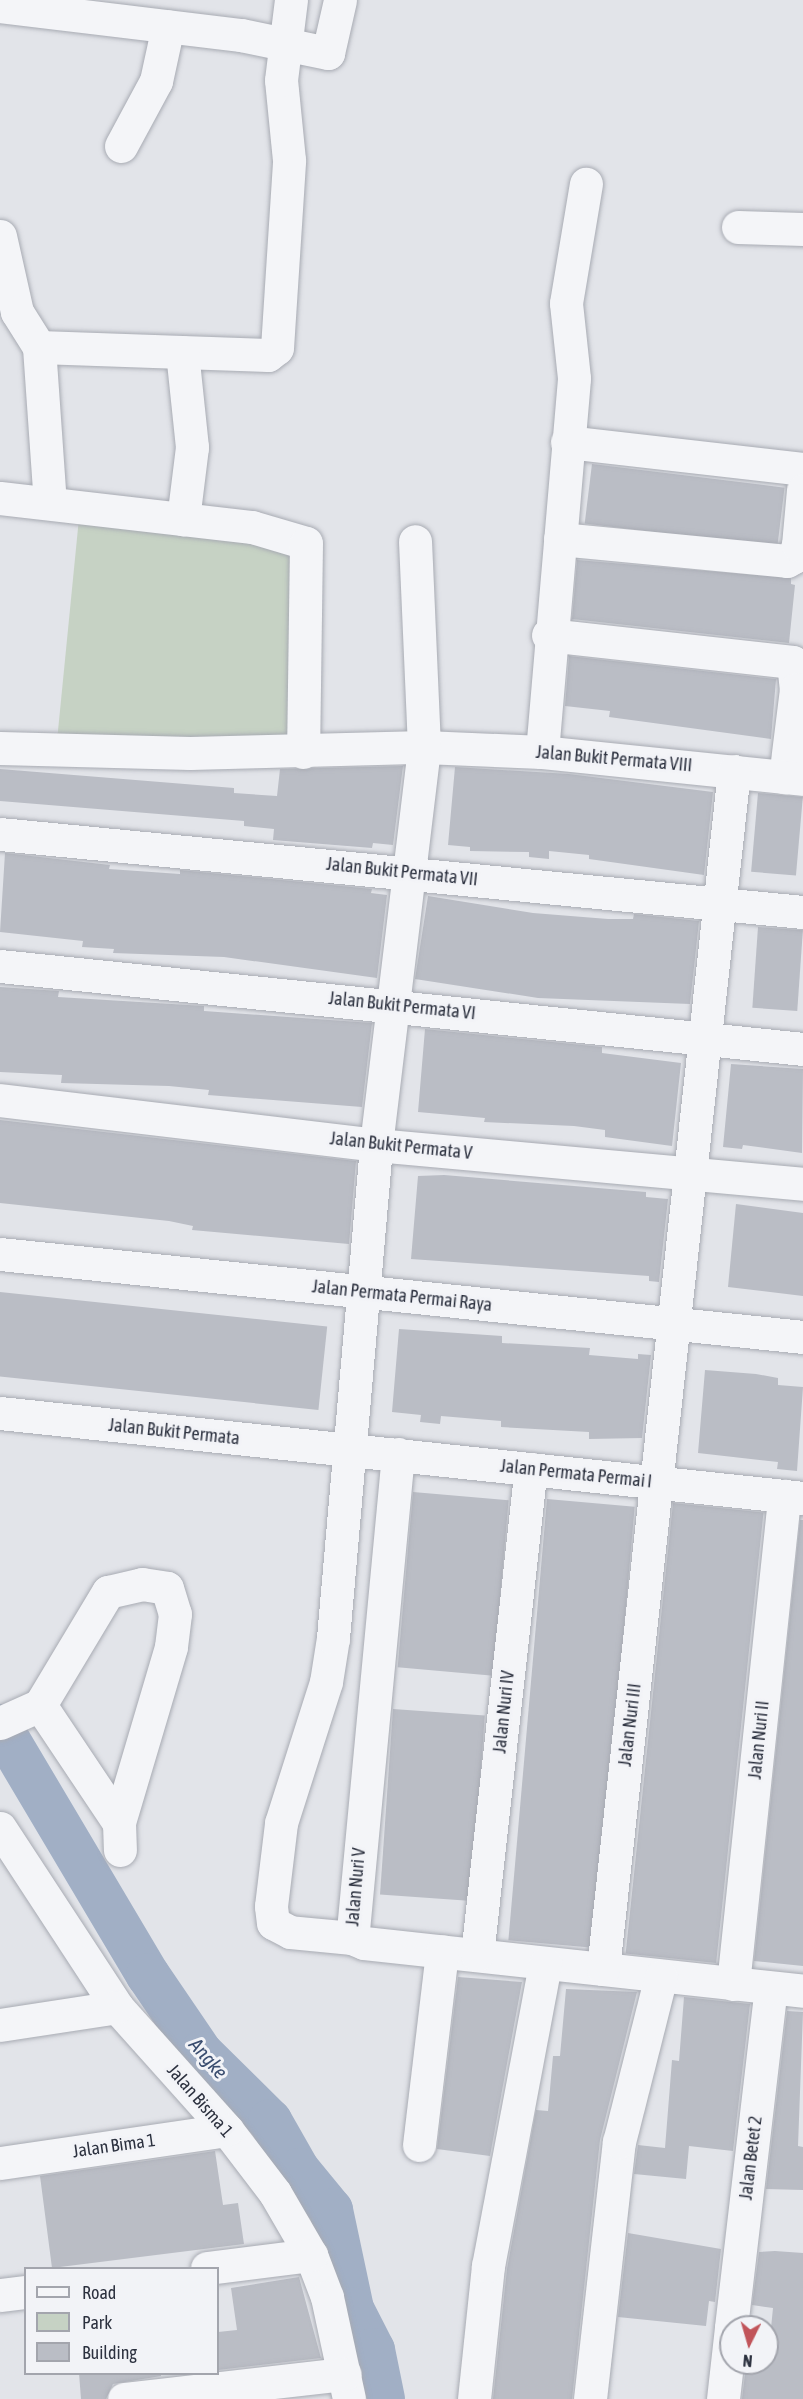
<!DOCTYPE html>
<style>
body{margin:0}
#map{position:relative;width:803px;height:2399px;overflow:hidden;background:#e2e4e9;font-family:"Asap Condensed",sans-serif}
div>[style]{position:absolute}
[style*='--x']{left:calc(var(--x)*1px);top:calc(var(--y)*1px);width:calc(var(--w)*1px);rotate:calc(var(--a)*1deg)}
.green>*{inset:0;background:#c6d2c4}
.river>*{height:44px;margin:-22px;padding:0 22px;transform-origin:22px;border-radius:22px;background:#a1afc5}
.building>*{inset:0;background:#babdc5;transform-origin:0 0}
.roads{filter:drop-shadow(0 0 2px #a8abb3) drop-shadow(0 0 2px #a8abb3)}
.minor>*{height:33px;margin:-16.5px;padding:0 16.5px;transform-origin:16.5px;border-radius:16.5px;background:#f4f5f8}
span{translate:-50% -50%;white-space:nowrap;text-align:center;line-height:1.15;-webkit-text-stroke:6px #f2f3f7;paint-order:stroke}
.street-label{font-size:18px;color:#2c313f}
.water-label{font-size:20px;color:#3a4d6f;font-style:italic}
.legend{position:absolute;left:24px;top:2267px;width:195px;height:108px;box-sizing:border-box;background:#f2f3f7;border:2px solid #a3a5ad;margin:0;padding:8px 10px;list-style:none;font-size:18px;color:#2c313f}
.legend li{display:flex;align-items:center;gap:12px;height:30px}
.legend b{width:30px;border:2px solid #a3a5ad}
.north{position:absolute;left:719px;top:2315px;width:60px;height:60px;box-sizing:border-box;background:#f2f3f7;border:2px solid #a3a5ad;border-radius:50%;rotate:185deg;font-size:16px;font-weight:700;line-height:24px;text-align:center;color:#2c313f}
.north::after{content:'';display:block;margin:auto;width:21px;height:27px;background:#c1545a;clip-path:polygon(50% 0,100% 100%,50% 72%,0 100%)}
</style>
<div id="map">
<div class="green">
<i style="clip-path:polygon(79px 518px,307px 536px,308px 751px,56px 751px)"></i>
</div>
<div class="river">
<i style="--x:0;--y:1726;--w:290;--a:59.3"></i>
<i style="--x:148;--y:1975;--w:94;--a:55.8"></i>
<i style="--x:201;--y:2053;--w:97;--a:44.6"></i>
<i style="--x:270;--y:2121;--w:56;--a:60.3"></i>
<i style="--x:298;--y:2170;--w:52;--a:50.5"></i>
<i style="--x:331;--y:2210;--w:101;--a:78"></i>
<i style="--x:352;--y:2309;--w:46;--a:62.9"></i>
<i style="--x:373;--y:2350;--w:50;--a:78.5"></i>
</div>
<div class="building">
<i style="left:592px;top:464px;width:194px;height:60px;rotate:7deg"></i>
<i style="clip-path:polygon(577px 560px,791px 578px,791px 584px,795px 585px,789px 643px,572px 619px)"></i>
<i style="clip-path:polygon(569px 656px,776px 679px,771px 739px,609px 717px,610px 711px,565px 706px)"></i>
<i style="clip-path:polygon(403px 766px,393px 845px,373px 843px,372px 848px,273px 840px,274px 829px,244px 826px,244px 821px,0 801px,0 769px,234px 788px,234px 793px,277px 796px,280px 769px)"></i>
<i style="clip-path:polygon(455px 767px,569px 774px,713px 792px,704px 875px,589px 859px,589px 855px,549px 851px,549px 859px,529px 857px,529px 852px,470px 851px,470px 847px,448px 845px)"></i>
<i style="left:758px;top:793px;width:45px;height:79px;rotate:5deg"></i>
<i style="clip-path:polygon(5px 853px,110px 865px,109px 869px,180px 874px,180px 870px,372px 889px,371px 893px,387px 895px,377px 978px,224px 957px,113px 953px,114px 949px,82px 947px,83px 941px,0 932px)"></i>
<i style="clip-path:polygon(428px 896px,533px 913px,608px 919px,633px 919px,634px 914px,699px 921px,690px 1004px,538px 998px,415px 979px)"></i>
<i style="left:758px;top:927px;width:45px;height:81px;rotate:4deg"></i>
<i style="clip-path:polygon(0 987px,59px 991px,58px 997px,204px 1006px,204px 1011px,372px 1023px,362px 1107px,208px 1095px,209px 1090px,169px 1086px,61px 1083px,62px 1075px,0 1072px)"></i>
<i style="clip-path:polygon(425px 1029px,602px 1047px,602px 1053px,681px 1063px,672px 1146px,605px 1137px,605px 1130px,574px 1126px,484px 1122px,485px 1118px,418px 1112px)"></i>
<i style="clip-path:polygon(731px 1064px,803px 1069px,802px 1153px,743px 1145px,742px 1149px,723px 1147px)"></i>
<i style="clip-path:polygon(0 1120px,356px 1161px,349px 1244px,192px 1230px,193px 1226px,169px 1221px,0 1203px)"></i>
<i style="clip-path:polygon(444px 1175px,646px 1192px,646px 1197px,668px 1199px,659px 1282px,649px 1281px,649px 1276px,411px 1259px,418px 1176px)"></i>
<i style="clip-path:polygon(736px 1204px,803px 1213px,803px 1296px,728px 1287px)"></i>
<i style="left:0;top:1292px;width:329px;height:84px;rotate:6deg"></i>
<i style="clip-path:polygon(399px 1329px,502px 1336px,502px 1343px,590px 1348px,589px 1355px,638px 1359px,638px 1354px,651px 1355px,642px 1438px,589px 1439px,589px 1432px,501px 1427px,501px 1421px,441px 1416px,440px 1424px,420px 1422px,421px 1415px,392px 1412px)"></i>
<i style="clip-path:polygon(705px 1370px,756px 1374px,778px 1378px,778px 1385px,803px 1387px,797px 1471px,777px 1469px,778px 1462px,698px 1453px)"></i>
<i style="left:413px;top:1492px;width:96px;height:176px;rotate:5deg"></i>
<i style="left:547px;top:1499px;width:88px;height:443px;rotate:5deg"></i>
<i style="left:673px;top:1503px;width:91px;height:453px;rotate:6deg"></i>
<i style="clip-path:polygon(800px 1520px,803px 1520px,803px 1966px,754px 1961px)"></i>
<i style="left:393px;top:1709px;width:92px;height:186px;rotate:4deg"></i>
<i style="clip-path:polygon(458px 1977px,522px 1982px,490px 2156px,437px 2149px)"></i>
<i style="clip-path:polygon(566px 1989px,637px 1992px,600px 2140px,572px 2399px,493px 2399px,507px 2269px,536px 2110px,548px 2111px,553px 2056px,560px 2056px)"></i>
<i style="clip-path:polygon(684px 1997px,750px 2004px,733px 2151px,689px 2146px,686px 2179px,634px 2174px,638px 2145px,665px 2148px,672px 2060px,679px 2061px)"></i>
<i style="clip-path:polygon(787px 2011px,803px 2012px,798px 2146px,803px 2147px,803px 2190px,766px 2189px)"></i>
<i style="clip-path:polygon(215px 2151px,223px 2205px,238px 2203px,244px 2244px,52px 2268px,40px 2176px)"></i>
<i style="clip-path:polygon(628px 2233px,721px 2249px,715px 2302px,709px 2301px,706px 2326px,618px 2317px)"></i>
<i style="clip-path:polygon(775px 2251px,803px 2253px,803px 2399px,742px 2399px,746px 2366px,767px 2368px,773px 2308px,752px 2305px,759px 2252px)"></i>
<i style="clip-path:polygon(299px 2277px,321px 2358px,218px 2370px,218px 2332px,237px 2330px,231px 2288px)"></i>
<i style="clip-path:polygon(79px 2373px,161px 2373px,161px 2376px,113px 2384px,106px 2399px,81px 2399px)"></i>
</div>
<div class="roads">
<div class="minor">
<i style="--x:0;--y:6;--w:243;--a:6.9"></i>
<i style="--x:241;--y:35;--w:89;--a:11.7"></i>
<i style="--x:328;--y:53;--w:54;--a:-77.2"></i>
<i style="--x:121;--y:146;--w:74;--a:-61.7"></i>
<i style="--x:156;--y:81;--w:56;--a:-77.7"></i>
<i style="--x:738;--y:227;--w:65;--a:1.8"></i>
<i style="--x:0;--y:236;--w:78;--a:77.4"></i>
<i style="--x:17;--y:312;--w:41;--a:57.8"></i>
<i style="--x:39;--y:347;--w:156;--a:86"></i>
<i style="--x:39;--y:347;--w:229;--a:2"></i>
<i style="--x:268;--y:355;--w:11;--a:-38"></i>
<i style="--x:277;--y:348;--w:188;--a:-86.3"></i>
<i style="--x:289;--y:160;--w:80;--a:-95.7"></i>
<i style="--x:281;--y:80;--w:81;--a:-82.9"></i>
<i style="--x:182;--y:352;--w:96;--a:84"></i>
<i style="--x:192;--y:447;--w:73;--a:97.1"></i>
<i style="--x:567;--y:442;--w:238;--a:6.5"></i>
<i style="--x:0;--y:498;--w:254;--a:6.6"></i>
<i style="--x:252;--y:527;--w:56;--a:16.5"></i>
<i style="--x:306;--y:543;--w:209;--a:90.8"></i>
<i style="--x:560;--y:539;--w:228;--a:5.5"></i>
<i style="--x:787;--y:561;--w:8;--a:-30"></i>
<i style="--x:794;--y:557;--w:13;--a:-72"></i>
<i style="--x:798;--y:545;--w:55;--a:-84.8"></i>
<i style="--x:548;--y:635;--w:246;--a:6.3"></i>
<i style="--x:793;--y:662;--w:27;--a:84"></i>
<i style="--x:796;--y:689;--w:89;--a:97.1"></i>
<i style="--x:0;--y:748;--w:190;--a:1.5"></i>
<i style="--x:190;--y:753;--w:234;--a:-1.5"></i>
<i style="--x:424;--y:747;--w:118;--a:2.4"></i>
<i style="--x:542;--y:752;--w:262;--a:5.9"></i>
<i style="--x:542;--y:752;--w:375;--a:-85.1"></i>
<i style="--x:574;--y:378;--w:75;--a:-96.1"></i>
<i style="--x:566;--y:303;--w:121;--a:-80.5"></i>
<i style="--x:0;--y:834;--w:807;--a:5.55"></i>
<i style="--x:0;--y:966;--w:807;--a:5.9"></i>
<i style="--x:0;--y:1100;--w:379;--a:6.8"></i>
<i style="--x:376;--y:1145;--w:429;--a:5.2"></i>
<i style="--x:0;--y:1254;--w:807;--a:5.9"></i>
<i style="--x:0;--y:1413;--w:807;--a:6.04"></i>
<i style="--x:398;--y:1454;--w:486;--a:95.4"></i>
<i style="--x:352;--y:1938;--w:13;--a:23"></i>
<i style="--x:364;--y:1943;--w:442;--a:6.2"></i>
<i style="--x:40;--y:1705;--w:142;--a:56.2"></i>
<i style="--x:0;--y:1723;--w:44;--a:-24.2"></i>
<i style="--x:40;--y:1705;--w:132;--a:-59"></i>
<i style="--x:108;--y:1592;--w:35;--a:-13"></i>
<i style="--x:142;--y:1584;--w:25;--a:9"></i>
<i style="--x:167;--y:1588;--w:27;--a:73"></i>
<i style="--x:175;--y:1614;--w:33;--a:97"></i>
<i style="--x:171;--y:1647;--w:184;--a:106.5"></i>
<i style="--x:119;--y:1823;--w:27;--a:88"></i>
<i style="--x:0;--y:1828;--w:214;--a:56.8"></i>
<i style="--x:117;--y:2007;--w:165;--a:48.2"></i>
<i style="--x:227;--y:2130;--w:79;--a:52.7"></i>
<i style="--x:275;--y:2193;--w:72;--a:59.9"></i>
<i style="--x:311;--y:2255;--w:45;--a:69.1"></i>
<i style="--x:327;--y:2297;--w:104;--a:77.8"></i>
<i style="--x:352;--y:1938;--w:62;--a:-174.5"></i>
<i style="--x:290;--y:1932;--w:19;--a:-152"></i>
<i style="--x:273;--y:1923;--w:17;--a:-97"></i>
<i style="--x:271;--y:1906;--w:84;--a:-83.1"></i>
<i style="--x:281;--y:1823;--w:148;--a:-72.3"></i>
<i style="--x:326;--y:1682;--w:45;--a:-81"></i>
<i style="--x:333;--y:1638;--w:495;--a:-85"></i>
<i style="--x:376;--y:1145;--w:401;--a:-83.1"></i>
<i style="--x:424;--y:747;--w:206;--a:-92.5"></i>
<i style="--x:477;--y:1955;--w:489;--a:-83.7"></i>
<i style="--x:603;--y:1969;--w:1205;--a:-83.76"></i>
<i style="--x:733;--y:1984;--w:491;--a:-84"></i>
<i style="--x:0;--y:2025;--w:118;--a:-8.7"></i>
<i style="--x:419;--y:2145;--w:195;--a:-83.2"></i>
<i style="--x:0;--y:2163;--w:229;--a:-8.3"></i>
<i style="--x:207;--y:2268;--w:105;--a:-7.1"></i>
<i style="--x:0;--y:2295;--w:26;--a:-7"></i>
<i style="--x:731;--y:2327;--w:341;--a:-83.3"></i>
<i style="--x:124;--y:2399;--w:222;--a:-6.5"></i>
<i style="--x:474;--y:2399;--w:134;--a:-84"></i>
<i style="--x:488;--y:2266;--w:308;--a:-79.3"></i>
<i style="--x:590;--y:2399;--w:259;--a:-83.6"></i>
<i style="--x:619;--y:2142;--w:171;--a:-75.8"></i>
<i style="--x:723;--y:2399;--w:71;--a:-83.6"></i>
</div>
</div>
<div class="street-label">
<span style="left:614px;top:759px;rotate:5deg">Jalan Bukit Permata VIII</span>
<span style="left:402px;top:872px;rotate:6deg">Jalan Bukit Permata VII</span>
<span style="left:402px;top:1006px;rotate:6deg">Jalan Bukit Permata VI</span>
<span style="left:401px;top:1146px;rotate:6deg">Jalan Bukit Permata V</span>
<span style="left:402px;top:1296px;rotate:6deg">Jalan Permata Permai Raya</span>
<span style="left:174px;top:1432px;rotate:6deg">Jalan Bukit Permata</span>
<span style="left:576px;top:1474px;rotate:6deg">Jalan Permata Permai I</span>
<span style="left:504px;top:1712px;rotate:-84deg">Jalan Nuri IV</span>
<span style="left:630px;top:1725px;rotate:-83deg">Jalan Nuri III</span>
<span style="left:759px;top:1740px;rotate:-84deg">Jalan Nuri II</span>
<span style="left:356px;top:1887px;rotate:-85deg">Jalan Nuri V</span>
<span style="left:200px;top:2101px;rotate:49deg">Jalan Bisma 1</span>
<span style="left:114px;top:2146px;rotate:-8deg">Jalan Bima 1</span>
<span style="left:751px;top:2158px;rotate:-83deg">Jalan Betet 2</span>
</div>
<div class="water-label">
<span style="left:209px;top:2058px;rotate:49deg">Angke</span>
</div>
<ul class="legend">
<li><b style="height:8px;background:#f4f5f8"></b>Road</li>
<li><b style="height:16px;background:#c6d2c4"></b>Park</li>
<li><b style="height:16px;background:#babdc5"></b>Building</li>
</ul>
<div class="north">N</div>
</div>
